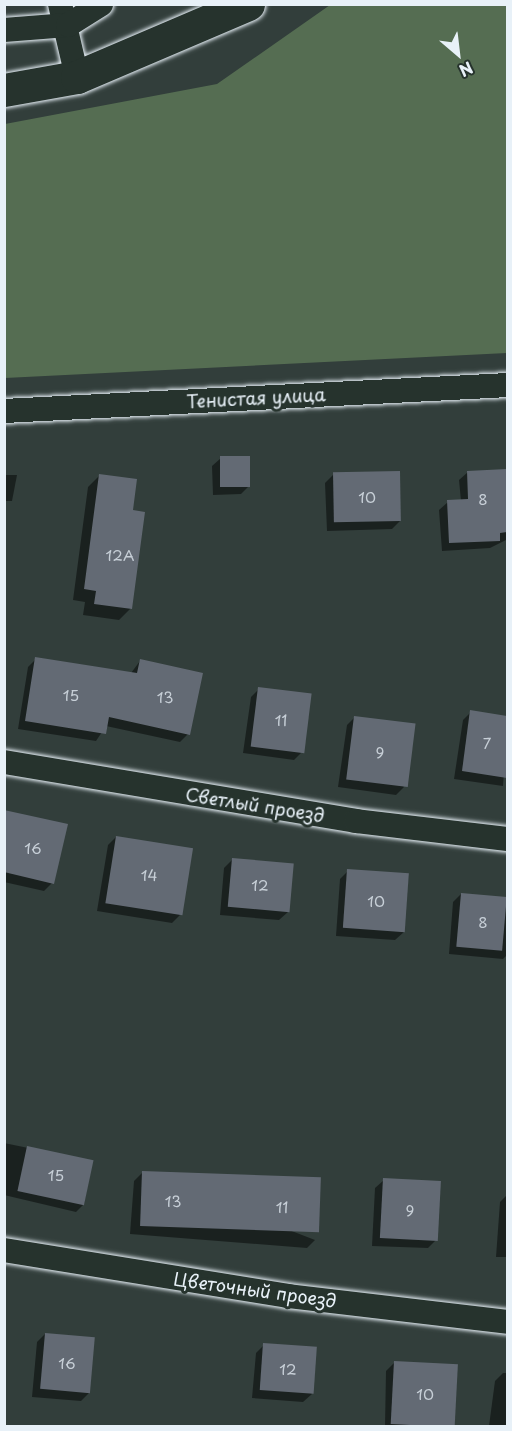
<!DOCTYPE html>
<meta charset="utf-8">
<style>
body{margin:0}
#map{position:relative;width:512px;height:1431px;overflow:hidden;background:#323e3b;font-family:"Playpen Sans",sans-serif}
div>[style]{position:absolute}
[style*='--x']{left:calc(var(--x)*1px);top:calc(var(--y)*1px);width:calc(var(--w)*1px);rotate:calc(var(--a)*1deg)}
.green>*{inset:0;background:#556d52}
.shadow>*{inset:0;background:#0007}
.building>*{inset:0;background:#636a74;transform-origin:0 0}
.roads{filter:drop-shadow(0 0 2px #e8f1f8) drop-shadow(0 0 2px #e8f1f8)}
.street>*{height:24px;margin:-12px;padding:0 12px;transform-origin:12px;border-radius:12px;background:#26332d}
.secondary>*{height:33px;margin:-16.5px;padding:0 16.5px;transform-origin:16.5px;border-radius:16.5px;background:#26332d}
span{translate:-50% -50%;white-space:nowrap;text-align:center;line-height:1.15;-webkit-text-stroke:6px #26332d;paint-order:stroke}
.number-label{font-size:15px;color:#c7cfd7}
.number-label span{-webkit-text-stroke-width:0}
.street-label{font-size:18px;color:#e8f1f8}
.frame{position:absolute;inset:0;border:6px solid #e8f1f8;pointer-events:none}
.north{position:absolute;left:428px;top:24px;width:60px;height:60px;-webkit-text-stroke:4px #26332d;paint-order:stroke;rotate:152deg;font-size:16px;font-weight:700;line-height:24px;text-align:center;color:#e8f1f8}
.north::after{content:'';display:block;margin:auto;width:21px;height:27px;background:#e8f1f8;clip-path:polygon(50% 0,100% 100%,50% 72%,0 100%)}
</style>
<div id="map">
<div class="green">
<i style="clip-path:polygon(330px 5px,507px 5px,507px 353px,5px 378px,5px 124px,217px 84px)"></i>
</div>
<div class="shadow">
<i style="clip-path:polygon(221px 458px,249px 486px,241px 494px,213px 495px,212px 466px)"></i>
<i style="clip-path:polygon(508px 470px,508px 539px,490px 548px,442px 551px,439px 510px,448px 502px,461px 501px,459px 480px,468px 472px)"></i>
<i style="clip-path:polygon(4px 475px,17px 475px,12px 501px,4px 501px)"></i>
<i style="clip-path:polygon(100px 475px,131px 511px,131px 608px,119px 620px,83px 615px,85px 602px,73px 600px,88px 487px)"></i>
<i style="clip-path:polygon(333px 475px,400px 521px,392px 529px,327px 531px,325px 483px)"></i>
<i style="clip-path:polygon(36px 659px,131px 673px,140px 661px,188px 734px,180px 742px,106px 726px,96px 741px,18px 729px,28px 667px)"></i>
<i style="clip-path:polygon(259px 689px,302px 752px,294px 760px,243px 753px,251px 697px)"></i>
<i style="clip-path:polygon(471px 712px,508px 717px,503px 786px,454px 779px,463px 720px)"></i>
<i style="clip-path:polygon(355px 717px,404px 787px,396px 795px,338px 787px,347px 725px)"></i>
<i style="clip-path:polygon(4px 811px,52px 883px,44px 891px,4px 882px)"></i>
<i style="clip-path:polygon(116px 837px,180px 915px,172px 923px,97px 911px,108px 845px)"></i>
<i style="clip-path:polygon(232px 860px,288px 912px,279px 920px,220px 915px,224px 868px)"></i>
<i style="clip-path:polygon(348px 871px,404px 932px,395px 940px,336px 936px,340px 879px)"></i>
<i style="clip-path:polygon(461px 894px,508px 898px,508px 954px,503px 959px,449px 954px,453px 902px)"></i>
<i style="clip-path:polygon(4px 1143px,92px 1161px,84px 1204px,76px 1212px,4px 1195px)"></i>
<i style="clip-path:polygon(142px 1173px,315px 1240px,307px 1248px,130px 1234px,134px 1181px)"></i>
<i style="clip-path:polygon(384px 1180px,436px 1240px,428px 1248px,372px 1246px,375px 1188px)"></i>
<i style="clip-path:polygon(508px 1194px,508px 1257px,496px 1257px,500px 1202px)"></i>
<i style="clip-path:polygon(45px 1334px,89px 1393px,81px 1401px,32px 1397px,37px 1342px)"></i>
<i style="clip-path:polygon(264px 1345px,312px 1394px,303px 1402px,252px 1398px,256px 1353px)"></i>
<i style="clip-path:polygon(394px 1363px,454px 1426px,385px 1426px,386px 1371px)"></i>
<i style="clip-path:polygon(503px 1373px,508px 1373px,508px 1426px,489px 1426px,495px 1381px)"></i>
</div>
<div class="building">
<i style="left:220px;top:456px;width:30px;height:31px"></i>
<i style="clip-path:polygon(507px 469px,507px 532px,500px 533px,500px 541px,449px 543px,447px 500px,468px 499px,467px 471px)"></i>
<i style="left:400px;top:471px;width:50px;height:67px;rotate:89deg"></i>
<i style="clip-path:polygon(99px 474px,137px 479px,133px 510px,145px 512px,132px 609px,94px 604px,96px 591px,84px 589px)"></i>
<i style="clip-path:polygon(35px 657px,137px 673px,140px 659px,203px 673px,190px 735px,109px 717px,106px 734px,25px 721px)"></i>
<i style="left:258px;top:687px;width:54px;height:60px;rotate:7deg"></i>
<i style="clip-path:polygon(470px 710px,507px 716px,507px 778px,462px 771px)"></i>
<i style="left:354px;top:716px;width:62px;height:64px;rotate:7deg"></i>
<i style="clip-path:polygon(4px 810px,68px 824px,54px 884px,4px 872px)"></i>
<i style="left:116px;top:836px;width:78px;height:68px;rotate:9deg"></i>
<i style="left:232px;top:858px;width:62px;height:49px;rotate:5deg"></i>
<i style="left:347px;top:869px;width:62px;height:59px;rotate:4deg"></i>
<i style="left:461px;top:893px;width:46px;height:54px;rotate:5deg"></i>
<i style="left:27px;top:1146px;width:68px;height:46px;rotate:12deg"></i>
<i style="left:142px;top:1171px;width:179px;height:55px;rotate:2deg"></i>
<i style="left:383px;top:1178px;width:58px;height:60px;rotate:3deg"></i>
<i style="left:45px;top:1333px;width:50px;height:56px;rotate:5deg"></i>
<i style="left:263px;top:1343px;width:54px;height:47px;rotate:4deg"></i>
<i style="left:394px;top:1361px;width:64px;height:63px;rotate:3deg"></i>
</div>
<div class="roads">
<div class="street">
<i style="--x:60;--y:4;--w:75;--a:76.9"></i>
<i style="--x:4;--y:30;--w:64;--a:-4.5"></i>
<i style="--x:68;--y:25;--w:39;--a:-32"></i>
<i style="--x:4;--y:411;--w:505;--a:-2.95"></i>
<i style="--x:4;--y:762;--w:357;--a:9.5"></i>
<i style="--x:356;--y:821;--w:153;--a:6.8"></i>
<i style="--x:4;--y:1250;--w:288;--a:9.2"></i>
<i style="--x:288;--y:1296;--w:222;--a:6.7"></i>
</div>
<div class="secondary">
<i style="--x:4;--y:90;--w:74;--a:-10.1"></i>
<i style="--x:77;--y:77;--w:186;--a:-23.1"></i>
</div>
</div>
<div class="number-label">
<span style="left:367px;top:497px">10</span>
<span style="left:483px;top:499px">8</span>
<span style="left:120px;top:555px">12А</span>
<span style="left:71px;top:695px">15</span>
<span style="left:165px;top:697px">13</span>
<span style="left:281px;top:720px">11</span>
<span style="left:487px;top:743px">7</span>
<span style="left:380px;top:752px">9</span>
<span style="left:33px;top:848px">16</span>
<span style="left:149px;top:875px">14</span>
<span style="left:260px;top:885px">12</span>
<span style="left:376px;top:901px">10</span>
<span style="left:483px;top:922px">8</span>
<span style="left:56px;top:1175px">15</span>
<span style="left:173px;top:1201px">13</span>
<span style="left:282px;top:1207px">11</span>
<span style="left:410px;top:1210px">9</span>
<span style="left:67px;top:1363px">16</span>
<span style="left:288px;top:1369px">12</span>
<span style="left:425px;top:1394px">10</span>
</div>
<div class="street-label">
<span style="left:256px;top:398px;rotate:-3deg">Тенистая улица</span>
<span style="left:255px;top:805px;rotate:9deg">Светлый проезд</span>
<span style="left:255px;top:1290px;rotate:8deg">Цветочный проезд</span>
</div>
<div class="frame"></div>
<div class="north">N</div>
</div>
